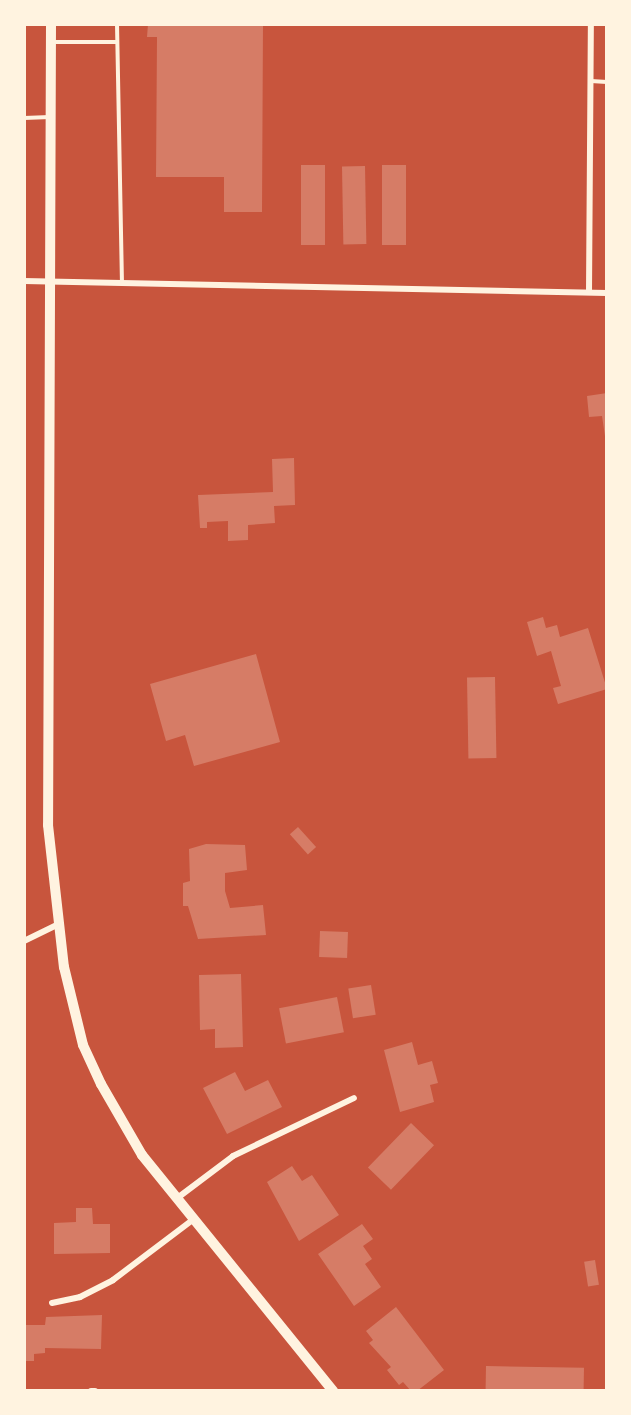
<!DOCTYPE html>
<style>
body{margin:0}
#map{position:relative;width:631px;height:1415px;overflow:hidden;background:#c8553d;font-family:"Archivo Narrow",sans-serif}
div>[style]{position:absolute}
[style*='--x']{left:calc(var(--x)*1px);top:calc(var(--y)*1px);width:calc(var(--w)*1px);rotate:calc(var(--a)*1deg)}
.building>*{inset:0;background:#d67c66;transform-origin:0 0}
.service>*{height:4px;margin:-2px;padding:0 2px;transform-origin:2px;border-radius:2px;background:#fff3e0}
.minor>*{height:6px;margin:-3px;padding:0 3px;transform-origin:3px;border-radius:3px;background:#fff3e0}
.secondary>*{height:10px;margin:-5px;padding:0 5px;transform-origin:5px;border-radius:5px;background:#fff3e0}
span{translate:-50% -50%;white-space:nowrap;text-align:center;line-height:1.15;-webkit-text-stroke:5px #fff3e0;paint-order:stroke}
.frame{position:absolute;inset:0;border:26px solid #fff3e0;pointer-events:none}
</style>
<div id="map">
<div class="building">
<i style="clip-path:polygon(148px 24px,263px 24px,262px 212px,224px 212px,224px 177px,156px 177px,157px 37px,147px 37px)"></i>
<i style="left:301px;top:165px;width:24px;height:80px"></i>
<i style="left:382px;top:165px;width:24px;height:80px"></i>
<i style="left:365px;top:166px;width:78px;height:23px;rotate:89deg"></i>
<i style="clip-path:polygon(607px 393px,607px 443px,606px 443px,602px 416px,589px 417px,587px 396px)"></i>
<i style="clip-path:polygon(294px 458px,295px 505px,274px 506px,275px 523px,248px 525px,248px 540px,228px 541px,228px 521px,207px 522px,207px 528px,200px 528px,198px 495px,273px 492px,272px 459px)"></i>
<i style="clip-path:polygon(543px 617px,546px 628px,557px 625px,560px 637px,588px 628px,607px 689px,558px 704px,553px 688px,561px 686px,551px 651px,537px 656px,527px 622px)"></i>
<i style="clip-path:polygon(256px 654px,280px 742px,194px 766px,185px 735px,166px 741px,150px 684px)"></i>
<i style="left:495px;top:677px;width:81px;height:28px;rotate:89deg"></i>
<i style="left:298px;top:827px;width:27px;height:11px;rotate:48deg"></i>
<i style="clip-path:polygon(206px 844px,245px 845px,247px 870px,225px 873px,225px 891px,230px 908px,263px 905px,266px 935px,198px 939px,188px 906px,183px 906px,183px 883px,190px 881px,189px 849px)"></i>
<i style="left:320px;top:931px;width:28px;height:26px;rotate:2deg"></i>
<i style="clip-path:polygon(241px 974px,243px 1047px,215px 1048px,215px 1029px,200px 1030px,199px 975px)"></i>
<i style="left:371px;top:985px;width:30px;height:23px;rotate:81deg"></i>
<i style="left:337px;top:997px;width:36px;height:59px;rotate:79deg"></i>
<i style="clip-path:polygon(412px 1042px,418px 1065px,432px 1061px,438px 1083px,430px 1085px,434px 1102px,400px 1112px,384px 1050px)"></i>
<i style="clip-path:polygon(235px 1072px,245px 1091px,268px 1080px,282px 1107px,227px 1134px,203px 1088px)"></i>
<i style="left:411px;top:1123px;width:32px;height:62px;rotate:44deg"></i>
<i style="clip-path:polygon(292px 1166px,302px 1181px,312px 1175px,339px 1215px,299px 1241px,267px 1182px)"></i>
<i style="clip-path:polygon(76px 1208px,92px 1208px,93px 1224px,110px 1224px,110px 1253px,54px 1254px,54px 1223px,76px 1222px)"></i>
<i style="clip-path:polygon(362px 1224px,373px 1239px,363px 1246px,372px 1259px,365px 1264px,381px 1287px,354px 1306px,318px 1254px)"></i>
<i style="left:595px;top:1260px;width:25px;height:11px;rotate:81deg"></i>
<i style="clip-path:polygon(24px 1302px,26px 1325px,45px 1325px,46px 1317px,102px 1315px,101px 1349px,45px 1348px,45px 1353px,34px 1354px,34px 1361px,24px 1361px)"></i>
<i style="clip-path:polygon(396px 1307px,444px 1370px,417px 1391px,411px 1391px,403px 1382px,399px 1385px,387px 1370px,391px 1367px,369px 1343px,373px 1340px,366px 1331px)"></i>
<i style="left:486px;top:1366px;width:98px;height:25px;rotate:1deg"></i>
</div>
<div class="service">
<i style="--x:117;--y:24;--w:258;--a:88.9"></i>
<i style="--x:52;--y:42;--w:65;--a:0"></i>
<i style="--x:591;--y:81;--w:16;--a:4"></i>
<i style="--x:24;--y:118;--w:26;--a:-2"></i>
</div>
<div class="minor">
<i style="--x:24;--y:281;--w:583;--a:1.18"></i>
<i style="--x:589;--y:292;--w:268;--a:-89.6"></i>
<i style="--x:24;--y:941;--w:37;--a:-26"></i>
<i style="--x:176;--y:1199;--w:71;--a:-37"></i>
<i style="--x:233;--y:1156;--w:134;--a:-25.6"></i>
<i style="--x:52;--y:1303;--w:29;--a:-12"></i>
<i style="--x:80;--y:1297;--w:37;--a:-27"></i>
<i style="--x:113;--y:1280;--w:101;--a:-37"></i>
<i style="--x:91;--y:1391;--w:4;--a:0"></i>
</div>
<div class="secondary">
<i style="--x:51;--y:24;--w:801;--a:90.21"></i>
<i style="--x:48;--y:825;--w:143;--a:83.6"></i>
<i style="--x:64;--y:967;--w:80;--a:76.3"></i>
<i style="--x:83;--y:1045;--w:43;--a:65.2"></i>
<i style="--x:101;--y:1084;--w:82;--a:60"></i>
<i style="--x:142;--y:1155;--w:304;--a:51"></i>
</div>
<div class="frame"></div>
</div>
